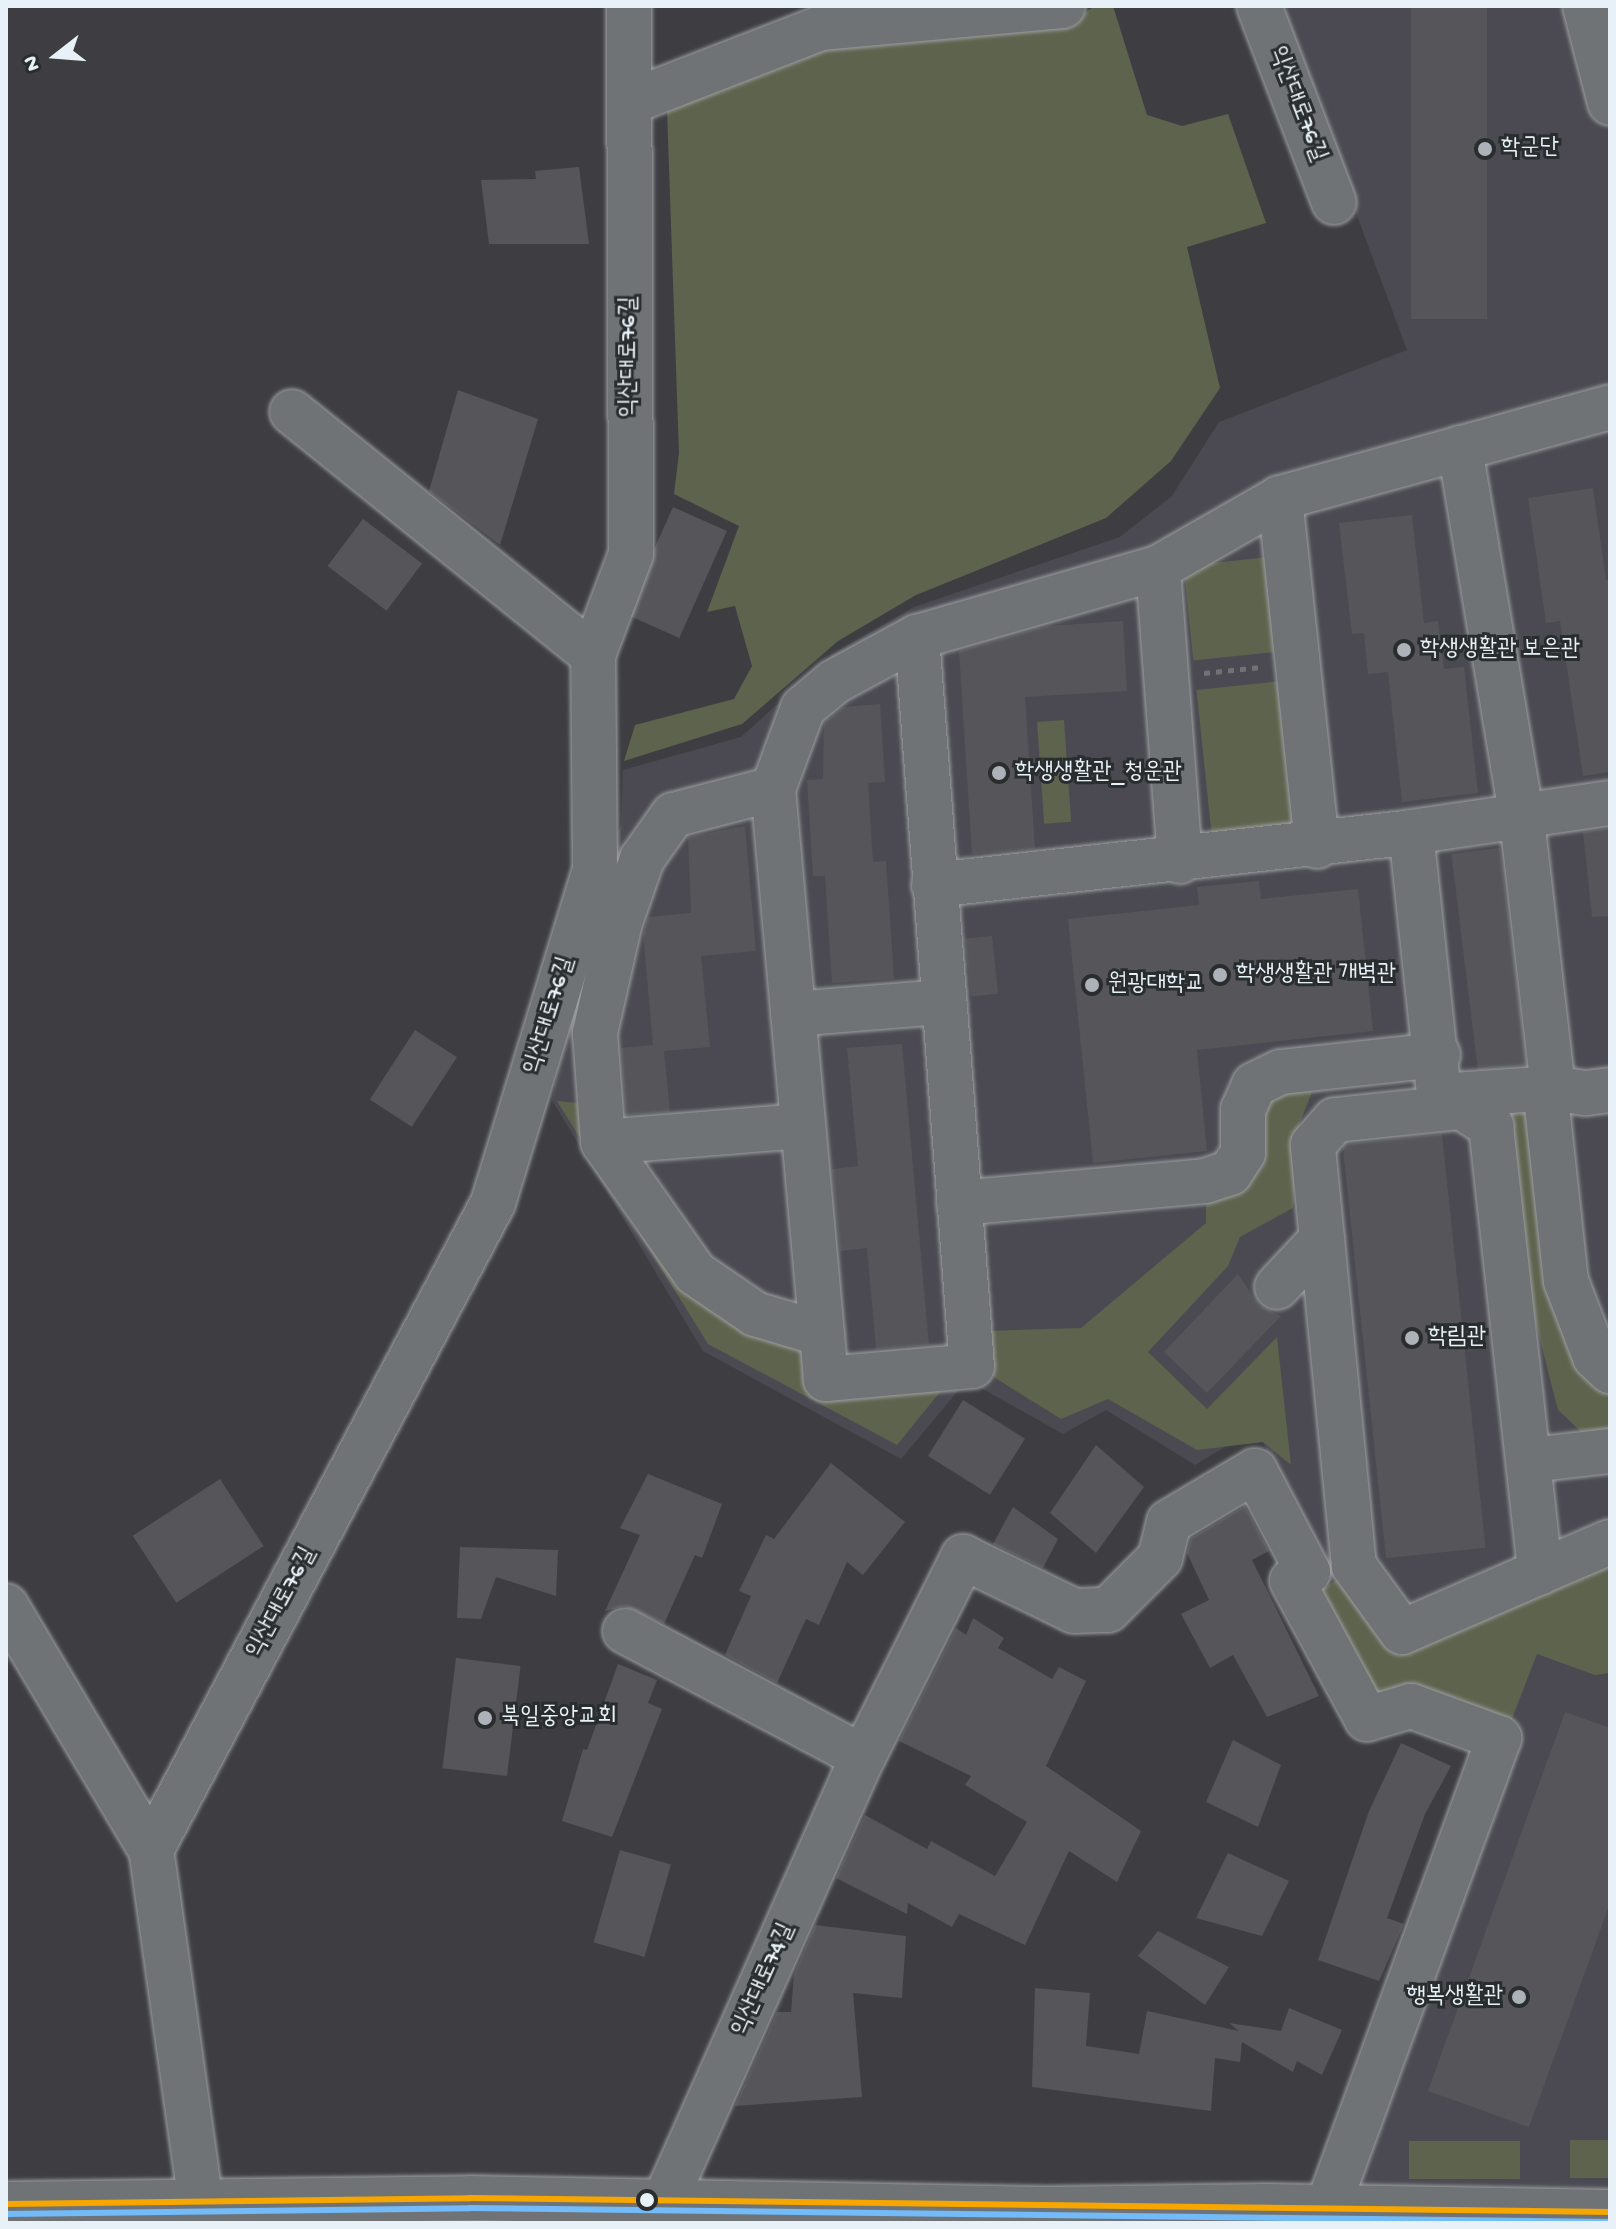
<!DOCTYPE html>
<meta charset="utf-8">
<style>
body{margin:0}
#map{position:relative;width:1616px;height:2229px;overflow:hidden;background:#3e3e42;font-family:"Gochi Hand","Poor Story",sans-serif}
div>[style]{position:absolute}
[style*='--x']{left:calc(var(--x)*1px);top:calc(var(--y)*1px);width:calc(var(--w)*1px);rotate:calc(var(--a)*1deg)}
.built>*{inset:0;background:#4b4a52}
.green>*{inset:0;background:#5e634d;transform-origin:0 0}
.building>*{inset:0;background:#56555a;transform-origin:0 0}
.path>*{height:5px;margin-top:-2.5px;transform-origin:0;background:repeating-linear-gradient(90deg,#707273 0 6px,transparent 0 12px)}
.roads{filter:drop-shadow(0 0 2px #9ea0a3) drop-shadow(0 0 2px #9ea0a3)}
.minor>*{height:44px;margin:-22px;padding:0 22px;transform-origin:22px;border-radius:22px;background:#6f7376}
.major>*{height:44px;margin:-22px;padding:0 22px;transform-origin:22px;border-radius:22px;background:#6f7376}
.bus-1>*{height:6px;margin:-3px;padding:0 3px;transform-origin:3px;border-radius:3px;background:#f7a600}
.bus-2>*{height:6px;margin:-3px;padding:0 3px;transform-origin:3px;border-radius:3px;background:#73baf8}
.dots>*{width:22px;height:22px;translate:-50% -50%;box-sizing:border-box;border:4px solid #2a2d2e;border-radius:50%}
span{translate:-50% -50%;white-space:nowrap;text-align:center;line-height:1.15;-webkit-text-stroke:6px #2a2d2e;paint-order:stroke}
.street-label{font-size:24px;color:#e8f1f8}
.poi-label{font-size:24px;color:#e8f1f8}
.left{translate:0 -50%;text-align:left}
.right{translate:-100% -50%;text-align:right}
.frame{position:absolute;inset:0;border:8px solid #e8f1f8;pointer-events:none}
.north{position:absolute;left:16px;top:16px;width:80px;height:80px;-webkit-text-stroke:6px #2a2d2e;paint-order:stroke;rotate:253deg;font-size:22px;font-weight:700;line-height:32px;text-align:center;color:#e8f1f8}
.north::after{content:'';display:block;margin:auto;width:28px;height:36px;background:#e8f1f8;clip-path:polygon(50% 0,100% 100%,50% 72%,0 100%)}
</style>
<div id="map">
<div class="built">
<i style="clip-path:polygon(1279px 6px,1610px 6px,1610px 2192px,1335px 2192px,1508px 1729px,1418px 1697px,1303px 1584px,1324px 1571px,1256px 1428px,1195px 1465px,1106px 1410px,1063px 1434px,967px 1380px,901px 1459px,703px 1351px,552px 1100px,595px 870px,621px 826px,623px 770px,741px 737px,834px 653px,914px 607px,1120px 537px,1172px 496px,1219px 422px,1407px 350px)"></i>
</div>
<div class="green">
<i style="clip-path:polygon(1095px 6px,1113px 6px,1147px 115px,1182px 126px,1228px 114px,1266px 223px,1187px 247px,1220px 388px,1171px 461px,1106px 518px,916px 595px,838px 641px,742px 724px,624px 761px,635px 725px,734px 699px,752px 666px,735px 606px,707px 612px,739px 526px,674px 494px,679px 453px,667px 110px,819px 43px,1063px 27px)"></i>
<i style="left:1269px;top:557px;width:95px;height:86px;rotate:84deg"></i>
<i style="left:1281px;top:681px;width:152px;height:85px;rotate:84deg"></i>
<i style="left:1064px;top:720px;width:102px;height:27px;rotate:86deg"></i>
<i style="clip-path:polygon(1307px 1080px,1312px 1092px,1299px 1125px,1293px 1208px,1240px 1237px,1228px 1266px,1148px 1352px,1207px 1409px,1277px 1337px,1291px 1465px,1263px 1442px,1197px 1450px,1108px 1399px,1061px 1419px,989px 1374px,985px 1331px,1081px 1328px,1206px 1223px,1206px 1192px,1263px 1093px)"></i>
<i style="clip-path:polygon(557px 1101px,587px 1104px,691px 1285px,809px 1346px,815px 1389px,949px 1381px,897px 1445px,708px 1344px)"></i>
<i style="clip-path:polygon(1535px 1106px,1610px 1386px,1610px 1437px,1589px 1439px,1558px 1410px,1527px 1289px,1508px 1109px)"></i>
<i style="clip-path:polygon(1610px 1560px,1610px 1673px,1595px 1675px,1537px 1654px,1508px 1729px,1381px 1707px,1317px 1593px,1342px 1576px,1399px 1655px)"></i>
<i style="left:1570px;top:2140px;width:40px;height:38px"></i>
<i style="left:1520px;top:2141px;width:38px;height:111px;rotate:90deg"></i>
</div>
<div class="building">
<i style="left:1411px;top:6px;width:76px;height:313px"></i>
<i style="clip-path:polygon(579px 167px,589px 244px,489px 244px,481px 180px,536px 179px,535px 171px)"></i>
<i style="clip-path:polygon(458px 390px,538px 419px,500px 545px,429px 491px)"></i>
<i style="clip-path:polygon(1593px 488px,1606px 580px,1610px 580px,1610px 772px,1583px 776px,1560px 621px,1546px 623px,1528px 498px)"></i>
<i style="left:673px;top:507px;width:59px;height:117px;rotate:24deg"></i>
<i style="clip-path:polygon(1412px 515px,1424px 623px,1438px 621px,1444px 669px,1464px 667px,1478px 793px,1402px 802px,1388px 672px,1368px 674px,1364px 633px,1352px 634px,1339px 523px)"></i>
<i style="left:363px;top:519px;width:74px;height:59px;rotate:37deg"></i>
<i style="clip-path:polygon(1123px 621px,1127px 691px,1025px 697px,1035px 849px,972px 854px,959px 651px,1047px 626px)"></i>
<i style="clip-path:polygon(880px 704px,885px 782px,868px 783px,873px 862px,886px 861px,894px 979px,832px 983px,825px 876px,813px 876px,807px 780px,823px 779px,824px 723px,843px 707px)"></i>
<i style="clip-path:polygon(745px 826px,756px 951px,701px 956px,710px 1047px,664px 1051px,670px 1112px,626px 1115px,621px 1048px,653px 1045px,643px 933px,648px 917px,691px 913px,688px 837px)"></i>
<i style="clip-path:polygon(1610px 828px,1610px 916px,1592px 917px,1583px 832px)"></i>
<i style="left:1500px;top:848px;width:218px;height:49px;rotate:83deg"></i>
<i style="clip-path:polygon(1259px 881px,1261px 899px,1358px 889px,1373px 1031px,1197px 1050px,1207px 1151px,1093px 1163px,1068px 919px,1199px 905px,1197px 887px)"></i>
<i style="left:992px;top:936px;width:58px;height:27px;rotate:84deg"></i>
<i style="left:415px;top:1030px;width:50px;height:83px;rotate:33deg"></i>
<i style="clip-path:polygon(902px 1044px,929px 1345px,876px 1349px,867px 1248px,840px 1251px,832px 1169px,858px 1166px,847px 1048px)"></i>
<i style="left:1442px;top:1134px;width:416px;height:100px;rotate:84deg"></i>
<i style="clip-path:polygon(1238px 1274px,1259px 1305px,1281px 1316px,1207px 1393px,1164px 1352px)"></i>
<i style="left:963px;top:1400px;width:73px;height:66px;rotate:32deg"></i>
<i style="clip-path:polygon(1096px 1445px,1144px 1487px,1096px 1553px,1050px 1513px)"></i>
<i style="clip-path:polygon(831px 1463px,905px 1522px,863px 1575px,847px 1562px,819px 1625px,806px 1619px,777px 1683px,725px 1655px,751px 1596px,739px 1591px,766px 1535px,774px 1539px)"></i>
<i style="clip-path:polygon(648px 1474px,722px 1504px,702px 1558px,695px 1555px,664px 1624px,625px 1606px,605px 1611px,640px 1535px,620px 1528px)"></i>
<i style="left:220px;top:1479px;width:80px;height:104px;rotate:57deg"></i>
<i style="clip-path:polygon(1245px 1506px,1269px 1551px,1252px 1560px,1319px 1696px,1267px 1717px,1233px 1655px,1210px 1668px,1181px 1614px,1209px 1600px,1187px 1553px,1191px 1538px)"></i>
<i style="clip-path:polygon(1013px 1507px,1058px 1539px,1043px 1568px,993px 1544px)"></i>
<i style="clip-path:polygon(460px 1547px,558px 1550px,556px 1596px,496px 1577px,481px 1619px,457px 1618px)"></i>
<i style="clip-path:polygon(973px 1618px,1004px 1638px,998px 1648px,1052px 1679px,1059px 1667px,1086px 1681px,1046px 1766px,1141px 1831px,1117px 1882px,1069px 1851px,1025px 1945px,959px 1914px,952px 1927px,908px 1903px,907px 1914px,836px 1878px,865px 1815px,927px 1849px,931px 1841px,995px 1876px,1027px 1822px,965px 1785px,971px 1776px,899px 1741px,956px 1628px,966px 1635px)"></i>
<i style="left:456px;top:1658px;width:65px;height:111px;rotate:7deg"></i>
<i style="clip-path:polygon(618px 1664px,657px 1680px,648px 1703px,662px 1709px,612px 1837px,562px 1821px,583px 1749px,587px 1750px)"></i>
<i style="clip-path:polygon(1565px 1712px,1610px 1728px,1610px 1903px,1529px 2127px,1428px 2091px)"></i>
<i style="clip-path:polygon(1233px 1740px,1281px 1765px,1258px 1827px,1206px 1802px)"></i>
<i style="clip-path:polygon(1401px 1743px,1451px 1766px,1425px 1814px,1387px 1918px,1404px 1924px,1379px 1981px,1318px 1960px,1369px 1811px)"></i>
<i style="left:620px;top:1850px;width:53px;height:96px;rotate:16deg"></i>
<i style="clip-path:polygon(1228px 1853px,1289px 1881px,1262px 1936px,1196px 1918px)"></i>
<i style="clip-path:polygon(815px 1925px,906px 1936px,902px 1998px,853px 1993px,862px 2097px,735px 2106px,777px 2012px,791px 2012px,794px 1974px)"></i>
<i style="clip-path:polygon(1158px 1931px,1229px 1967px,1205px 2005px,1138px 1956px)"></i>
<i style="clip-path:polygon(1035px 1988px,1090px 1993px,1086px 2046px,1139px 2054px,1147px 2011px,1239px 2031px,1229px 2023px,1281px 2031px,1289px 2008px,1342px 2030px,1322px 2075px,1297px 2061px,1293px 2072px,1242px 2042px,1240px 2062px,1215px 2058px,1211px 2111px,1032px 2087px)"></i>
</div>
<div class="path">
<i style="--x:1204;--y:673;--w:57;--a:-6"></i>
</div>
<div class="roads">
<div class="minor">
<i style="--x:1259;--y:6;--w:210;--a:69.1"></i>
<i style="--x:1585;--y:6;--w:100;--a:75.5"></i>
<i style="--x:630;--y:102;--w:205;--a:-21.2"></i>
<i style="--x:821;--y:28;--w:243;--a:-5.2"></i>
<i style="--x:292;--y:412;--w:387;--a:38.9"></i>
<i style="--x:1280;--y:498;--w:350;--a:83.9"></i>
<i style="--x:1158;--y:568;--w:294;--a:85.7"></i>
<i style="--x:917;--y:637;--w:731;--a:85.69"></i>
<i style="--x:972;--y:1366;--w:147;--a:174.9"></i>
<i style="--x:826;--y:1379;--w:592;--a:-95.13"></i>
<i style="--x:773;--y:789;--w:86;--a:-69.7"></i>
<i style="--x:803;--y:708;--w:40;--a:-40"></i>
<i style="--x:834;--y:682;--w:94;--a:-28.5"></i>
<i style="--x:917;--y:637;--w:251;--a:-16"></i>
<i style="--x:1158;--y:568;--w:141;--a:-29.8"></i>
<i style="--x:1280;--y:498;--w:342;--a:-15.4"></i>
<i style="--x:773;--y:789;--w:103;--a:165.4"></i>
<i style="--x:673;--y:815;--w:54;--a:125.2"></i>
<i style="--x:642;--y:859;--w:67;--a:109.2"></i>
<i style="--x:620;--y:922;--w:114;--a:102.7"></i>
<i style="--x:595;--y:1033;--w:109;--a:85.8"></i>
<i style="--x:603;--y:1142;--w:160;--a:54.9"></i>
<i style="--x:695;--y:1273;--w:73;--a:34.3"></i>
<i style="--x:755;--y:1314;--w:70;--a:16.6"></i>
<i style="--x:1411;--y:832;--w:201;--a:-8.3"></i>
<i style="--x:934;--y:885;--w:480;--a:-6.3"></i>
<i style="--x:1411;--y:832;--w:265;--a:83.9"></i>
<i style="--x:1439;--y:1096;--w:114;--a:-4"></i>
<i style="--x:1553;--y:1088;--w:277;--a:-96.6"></i>
<i style="--x:1521;--y:813;--w:370;--a:-99.5"></i>
<i style="--x:793;--y:1014;--w:148;--a:-4.6"></i>
<i style="--x:1545;--y:1088;--w:194;--a:83.8"></i>
<i style="--x:1566;--y:1281;--w:81;--a:69.1"></i>
<i style="--x:1595;--y:1357;--w:21;--a:43"></i>
<i style="--x:1553;--y:1088;--w:33;--a:9"></i>
<i style="--x:1586;--y:1093;--w:24;--a:-7"></i>
<i style="--x:1461;--y:1107;--w:36;--a:32"></i>
<i style="--x:1491;--y:1126;--w:449;--a:83.7"></i>
<i style="--x:1540;--y:1572;--w:150;--a:156.5"></i>
<i style="--x:1402;--y:1632;--w:82;--a:-126"></i>
<i style="--x:1354;--y:1566;--w:423;--a:-95.6"></i>
<i style="--x:1313;--y:1145;--w:33;--a:-49"></i>
<i style="--x:1335;--y:1120;--w:127;--a:-5.9"></i>
<i style="--x:603;--y:1142;--w:199;--a:-4.6"></i>
<i style="--x:959;--y:1203;--w:247;--a:-5.1"></i>
<i style="--x:1205;--y:1181;--w:26;--a:-18"></i>
<i style="--x:1230;--y:1173;--w:24;--a:-57"></i>
<i style="--x:1243;--y:1153;--w:43;--a:-90"></i>
<i style="--x:1243;--y:1110;--w:27;--a:-66"></i>
<i style="--x:1254;--y:1085;--w:30;--a:-26"></i>
<i style="--x:1281;--y:1072;--w:158;--a:-6.2"></i>
<i style="--x:1277;--y:1287;--w:66;--a:-46.8"></i>
<i style="--x:1531;--y:1460;--w:80;--a:-6.5"></i>
<i style="--x:1540;--y:1572;--w:76;--a:-23.2"></i>
<i style="--x:6;--y:1606;--w:284;--a:59.3"></i>
<i style="--x:625;--y:1631;--w:269;--a:27.9"></i>
<i style="--x:664;--y:2203;--w:488;--a:-66"></i>
<i style="--x:863;--y:1757;--w:224;--a:-63.4"></i>
<i style="--x:963;--y:1557;--w:123;--a:25.9"></i>
<i style="--x:1074;--y:1611;--w:34;--a:-2"></i>
<i style="--x:1108;--y:1610;--w:74;--a:-45"></i>
<i style="--x:1160;--y:1558;--w:37;--a:-76"></i>
<i style="--x:1169;--y:1522;--w:100;--a:-30.7"></i>
<i style="--x:1255;--y:1471;--w:114;--a:62.3"></i>
<i style="--x:1308;--y:1572;--w:18;--a:151"></i>
<i style="--x:1292;--y:1581;--w:157;--a:61.5"></i>
<i style="--x:1367;--y:1719;--w:46;--a:-16.5"></i>
<i style="--x:1411;--y:1706;--w:94;--a:20"></i>
<i style="--x:1499;--y:1738;--w:501;--a:110.06"></i>
<i style="--x:201;--y:2204;--w:358;--a:-98"></i>
<i style="--x:151;--y:1850;--w:732;--a:-62.14"></i>
<i style="--x:493;--y:1203;--w:348;--a:-73"></i>
<i style="--x:595;--y:870;--w:215;--a:-90.5"></i>
<i style="--x:593;--y:655;--w:108;--a:-69.4"></i>
<i style="--x:631;--y:554;--w:548;--a:-90.21"></i>
</div>
<div class="major">
<i style="--x:6;--y:2204;--w:464;--a:-0.7"></i>
<i style="--x:470;--y:2198;--w:576;--a:1.09"></i>
<i style="--x:1046;--y:2209;--w:221;--a:-0.8"></i>
<i style="--x:1267;--y:2206;--w:343;--a:1"></i>
</div>
</div>
<div class="bus-1">
<i style="--x:6;--y:2204;--w:464;--a:-0.7"></i>
<i style="--x:470;--y:2198;--w:1140;--a:0.7"></i>
</div>
<div class="bus-2">
<i style="--x:6;--y:2214;--w:464;--a:-0.7"></i>
<i style="--x:470;--y:2208;--w:1140;--a:0.7"></i>
</div>
<div class="dots">
<i style="left:1485px;top:149px;background:#acb2b8"></i>
<i style="left:1404px;top:650px;background:#acb2b8"></i>
<i style="left:999px;top:773px;background:#acb2b8"></i>
<i style="left:1220px;top:975px;background:#acb2b8"></i>
<i style="left:1092px;top:985px;background:#acb2b8"></i>
<i style="left:1412px;top:1338px;background:#acb2b8"></i>
<i style="left:485px;top:1718px;background:#acb2b8"></i>
<i style="left:1519px;top:1997px;background:#acb2b8"></i>
<i style="left:647px;top:2200px;background:#e8f1f8"></i>
</div>
<div class="street-label">
<span style="left:1297px;top:104px;rotate:69deg">익산대로76길</span>
<span style="left:630px;top:357px;rotate:-90deg">익산대로76길</span>
<span style="left:550px;top:1016px;rotate:-73deg">익산대로76길</span>
<span style="left:282px;top:1603px;rotate:-62deg">익산대로76길</span>
<span style="left:764px;top:1980px;rotate:-66deg">익산대로74길</span>
</div>
<div class="poi-label">
<span class="left" style="left:1501px;top:149px">학군단</span>
<span class="left" style="left:1420px;top:650px">학생생활관 보은관</span>
<span class="left" style="left:1015px;top:773px">학생생활관_청운관</span>
<span class="left" style="left:1236px;top:975px">학생생활관 개벽관</span>
<span class="left" style="left:1108px;top:985px">원광대학교</span>
<span class="left" style="left:1428px;top:1338px">학림관</span>
<span class="left" style="left:501px;top:1718px">북일중앙교회</span>
<span class="right" style="left:1503px;top:1997px">행복생활관</span>
</div>
<div class="frame"></div>
<div class="north">N</div>
</div>
